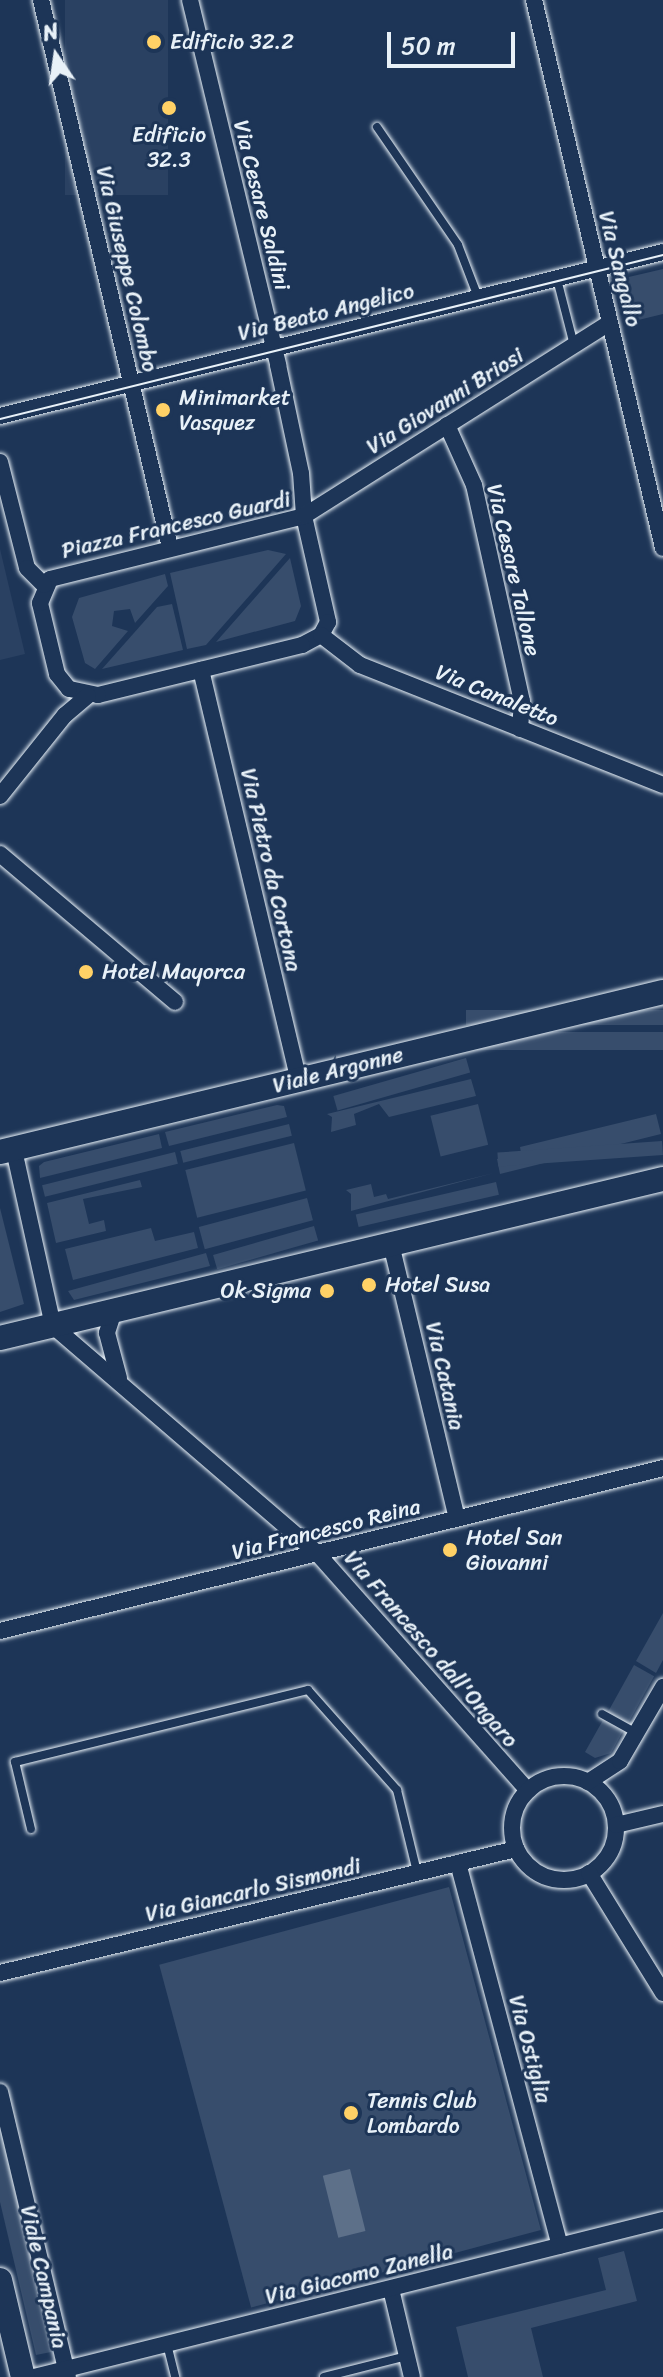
<!DOCTYPE html>
<style>
body{margin:0}
#map{position:relative;width:663px;height:2377px;overflow:hidden;background:#1d3557;font-family:Sriracha,sans-serif}
div>[style]{position:absolute}
[style*='--x']{left:calc(var(--x)*1px);top:calc(var(--y)*1px);width:calc(var(--w)*1px);rotate:calc(var(--a)*1deg)}
.built>*{inset:0;background:#2a4162;transform-origin:0 0}
.green>*{inset:0;background:#374d6c;transform-origin:0 0}
.water>*{inset:0;background:#5d7089;transform-origin:0 0}
.roads{filter:drop-shadow(0 0 2px #e8f1f8) drop-shadow(0 0 2px #e8f1f8)}
.lane>*{height:8px;margin:-4px;padding:0 4px;transform-origin:4px;border-radius:4px;background:#1d3557}
.street>*{height:16px;margin:-8px;padding:0 8px;transform-origin:8px;border-radius:8px;background:#1d3557}
.street>.ring{margin:-8px;padding:0;box-sizing:content-box;background:none;border:16px solid #1d3557;border-radius:50%}
.secondary>*{height:24px;margin:-12px;padding:0 12px;transform-origin:12px;border-radius:12px;background:#1d3557}
.tram>*{height:2px;margin:-1px;padding:0 1px;transform-origin:1px;border-radius:1px;background:#e8f1f8}
.dots>*{width:22px;height:22px;translate:-50% -50%;box-sizing:border-box;border:4px solid #1d3557;border-radius:50%}
span{translate:-50% -50%;white-space:nowrap;text-align:center;line-height:1.15;-webkit-text-stroke:6px #1d3557;paint-order:stroke}
.poi-label{font-size:22px;color:#e8f1f8}
.left{translate:0 -50%;text-align:left}
.right{translate:-100% -50%;text-align:right}
.street-label{font-size:22px;color:#e8f1f8}
.north{position:absolute;left:16px;top:16px;width:80px;height:80px;-webkit-text-stroke:6px #1d3557;paint-order:stroke;rotate:347deg;font-size:22px;font-weight:700;line-height:32px;text-align:center;color:#e8f1f8}
.north::after{content:'';display:block;margin:auto;width:28px;height:36px;background:#e8f1f8;clip-path:polygon(50% 0,100% 100%,50% 72%,0 100%)}
.scale{position:absolute;left:387px;top:32px;width:128px;height:36px;box-sizing:border-box;border:4px solid #e8f1f8;border-top:0;padding-left:10px;font-size:24px;line-height:28px;white-space:nowrap;color:#e8f1f8;-webkit-text-stroke:6px #1d3557;paint-order:stroke}
</style>
<div id="map">
<div class="built">
<i style="left:65px;top:0;width:103px;height:195px"></i>
<i style="clip-path:polygon(0 549px,25px 654px,0 660px)"></i>
</div>
<div class="green">
<i style="clip-path:polygon(663px 269px,663px 314px,626px 323px,617px 284px,620px 279px)"></i>
<i style="clip-path:polygon(268px 550px,286px 554px,206px 645px,187px 649px,170px 573px)"></i>
<i style="clip-path:polygon(290px 558px,301px 606px,295px 621px,216px 642px)"></i>
<i style="clip-path:polygon(165px 574px,168px 586px,135px 623px,130px 609px,114px 611px,112px 626px,128px 631px,95px 669px,85px 663px,72px 617px,79px 598px)"></i>
<i style="clip-path:polygon(172px 604px,183px 650px,102px 669px,157px 607px)"></i>
<i style="left:663px;top:1010px;width:15px;height:197px;rotate:90deg"></i>
<i style="left:663px;top:1032px;width:18px;height:191px;rotate:90deg"></i>
<i style="left:466px;top:1058px;width:15px;height:138px;rotate:74deg"></i>
<i style="clip-path:polygon(471px 1079px,476px 1096px,389px 1117px,379px 1104px,354px 1114px,356px 1125px,331px 1132px,332px 1117px,327px 1114px)"></i>
<i style="left:478px;top:1104px;width:42px;height:49px;rotate:76deg"></i>
<i style="clip-path:polygon(277px 1105px,284px 1106px,287px 1117px,169px 1146px,165px 1132px)"></i>
<i style="clip-path:polygon(656px 1114px,661px 1134px,500px 1174px,497px 1159px,521px 1153px,520px 1147px)"></i>
<i style="left:289px;top:1124px;width:12px;height:112px;rotate:76deg"></i>
<i style="clip-path:polygon(159px 1134px,162px 1148px,40px 1178px,39px 1166px,44px 1162px)"></i>
<i style="left:662px;top:1141px;width:14px;height:165px;rotate:86deg"></i>
<i style="left:294px;top:1143px;width:49px;height:112px;rotate:76deg"></i>
<i style="left:175px;top:1152px;width:12px;height:137px;rotate:76deg"></i>
<i style="clip-path:polygon(494px 1173px,351px 1211px,351px 1194px,346px 1190px,371px 1184px,374px 1197px,386px 1194px,388px 1199px)"></i>
<i style="clip-path:polygon(140px 1180px,142px 1187px,83px 1199px,89px 1224px,104px 1220px,106px 1231px,56px 1243px,47px 1203px)"></i>
<i style="left:496px;top:1182px;width:13px;height:144px;rotate:77deg"></i>
<i style="left:307px;top:1198px;width:23px;height:112px;rotate:75deg"></i>
<i style="clip-path:polygon(0 1208px,24px 1304px,0 1312px)"></i>
<i style="left:314px;top:1226px;width:15px;height:105px;rotate:74deg"></i>
<i style="clip-path:polygon(151px 1228px,155px 1241px,194px 1232px,198px 1248px,73px 1280px,65px 1249px)"></i>
<i style="clip-path:polygon(206px 1253px,210px 1266px,74px 1300px,68px 1291px)"></i>
<i style="clip-path:polygon(663px 1613px,663px 1660px,656px 1673px,636px 1661px)"></i>
<i style="left:634px;top:1665px;width:23px;height:54px;rotate:29deg"></i>
<i style="clip-path:polygon(603px 1720px,623px 1731px,611px 1753px,595px 1758px,585px 1752px)"></i>
<i style="left:449px;top:1887px;width:355px;height:300px;rotate:75deg"></i>
<i style="clip-path:polygon(0 2117px,56px 2351px,36px 2355px,0 2202px)"></i>
<i style="clip-path:polygon(624px 2251px,637px 2301px,531px 2328px,543px 2377px,468px 2377px,456px 2327px,606px 2290px,598px 2258px)"></i>
</div>
<div class="water">
<i style="left:350px;top:2169px;width:64px;height:28px;rotate:76deg"></i>
</div>
<div class="roads">
<div class="lane">
<i style="--x:377;--y:127;--w:143;--a:55.5"></i>
<i style="--x:458;--y:245;--w:56;--a:69"></i>
<i style="--x:557;--y:279;--w:68;--a:75.6"></i>
<i style="--x:602;--y:1714;--w:39;--a:29"></i>
<i style="--x:31;--y:1829;--w:69;--a:-103.4"></i>
<i style="--x:15;--y:1762;--w:302;--a:-13.8"></i>
<i style="--x:308;--y:1690;--w:134;--a:48.3"></i>
<i style="--x:397;--y:1790;--w:84;--a:76.3"></i>
<i style="--x:167;--y:2344;--w:34;--a:76"></i>
<i style="--x:324;--y:2377;--w:86;--a:-14.2"></i>
</div>
<div class="street">
<i style="--x:41;--y:0;--w:563;--a:76.75"></i>
<i style="--x:190;--y:0;--w:375;--a:76.4"></i>
<i style="--x:278;--y:365;--w:110;--a:78"></i>
<i style="--x:301;--y:473;--w:43;--a:86"></i>
<i style="--x:304;--y:516;--w:109;--a:77.2"></i>
<i style="--x:328;--y:622;--w:15;--a:118"></i>
<i style="--x:321;--y:635;--w:21;--a:152"></i>
<i style="--x:302;--y:645;--w:210;--a:166.2"></i>
<i style="--x:98;--y:695;--w:30;--a:-168"></i>
<i style="--x:69;--y:689;--w:19;--a:-129"></i>
<i style="--x:57;--y:674;--w:73;--a:-103.5"></i>
<i style="--x:40;--y:603;--w:26;--a:-67"></i>
<i style="--x:50;--y:579;--w:262;--a:-13.9"></i>
<i style="--x:304;--y:516;--w:361;--a:-32.3"></i>
<i style="--x:534;--y:0;--w:563;--a:76.75"></i>
<i style="--x:0;--y:416;--w:683;--a:-13.89"></i>
<i style="--x:447;--y:425;--w:66;--a:65.8"></i>
<i style="--x:474;--y:485;--w:221;--a:77.5"></i>
<i style="--x:522;--y:701;--w:28;--a:94"></i>
<i style="--x:0;--y:462;--w:109;--a:75.7"></i>
<i style="--x:27;--y:568;--w:24;--a:45"></i>
<i style="--x:321;--y:635;--w:49;--a:37.6"></i>
<i style="--x:360;--y:665;--w:326;--a:21.6"></i>
<i style="--x:201;--y:670;--w:422;--a:76.6"></i>
<i style="--x:0;--y:796;--w:104;--a:-51.3"></i>
<i style="--x:65;--y:715;--w:30;--a:-40"></i>
<i style="--x:0;--y:854;--w:229;--a:40.2"></i>
<i style="--x:14;--y:1150;--w:180;--a:77.5"></i>
<i style="--x:53;--y:1326;--w:348;--a:40.7"></i>
<i style="--x:317;--y:1553;--w:318;--a:48.4"></i>
<i style="--x:391;--y:1244;--w:282;--a:76.5"></i>
<i style="--x:114;--y:1311;--w:23;--a:108"></i>
<i style="--x:107;--y:1333;--w:47;--a:75.1"></i>
<i style="--x:0;--y:1631;--w:683;--a:-13.81"></i>
<i class="ring" style="left:512px;top:1776px;width:88px;height:88px"></i>
<i style="--x:588;--y:1782;--w:38;--a:-33"></i>
<i style="--x:620;--y:1761;--w:86;--a:-59.8"></i>
<i style="--x:616;--y:1825;--w:48;--a:-13.2"></i>
<i style="--x:458;--y:1863;--w:396;--a:75.1"></i>
<i style="--x:589;--y:1873;--w:141;--a:58.3"></i>
<i style="--x:0;--y:1973;--w:531;--a:-13.51"></i>
<i style="--x:0;--y:2092;--w:293;--a:76.6"></i>
<i style="--x:391;--y:2289;--w:90;--a:76.6"></i>
<i style="--x:34;--y:2377;--w:648;--a:-14.01"></i>
</div>
<div class="secondary">
<i style="--x:0;--y:1152;--w:682;--a:-13.57"></i>
<i style="--x:0;--y:1338;--w:682;--a:-13.49"></i>
<i style="--x:0;--y:2280;--w:100;--a:76.7"></i>
</div>
</div>
<div class="tram">
<i style="--x:0;--y:419;--w:683;--a:-13.89"></i>
</div>
<div class="dots">
<i style="left:154px;top:42px;background:#ffd166"></i>
<i style="left:169px;top:108px;background:#ffd166"></i>
<i style="left:163px;top:410px;background:#ffd166"></i>
<i style="left:86px;top:972px;background:#ffd166"></i>
<i style="left:369px;top:1285px;background:#ffd166"></i>
<i style="left:327px;top:1291px;background:#ffd166"></i>
<i style="left:450px;top:1550px;background:#ffd166"></i>
<i style="left:351px;top:2113px;background:#ffd166"></i>
</div>
<div class="poi-label">
<span class="left" style="left:170px;top:42px">Edificio 32.2</span>
<span style="left:169px;top:147px">Edificio<br>32.3</span>
<span class="left" style="left:179px;top:410px">Minimarket<br>Vasquez</span>
<span class="left" style="left:102px;top:972px">Hotel Mayorca</span>
<span class="left" style="left:385px;top:1285px">Hotel Susa</span>
<span class="right" style="left:311px;top:1291px">Ok Sigma</span>
<span class="left" style="left:466px;top:1550px">Hotel San<br>Giovanni</span>
<span class="left" style="left:367px;top:2113px">Tennis Club<br>Lombardo</span>
</div>
<div class="street-label">
<span style="left:262px;top:205px;rotate:76deg">Via Cesare Saldini</span>
<span style="left:127px;top:269px;rotate:77deg">Via Giuseppe Colombo</span>
<span style="left:620px;top:269px;rotate:76deg">Via Sangallo</span>
<span style="left:326px;top:312px;rotate:-14deg">Via Beato Angelico</span>
<span style="left:445px;top:401px;rotate:-32deg">Via Giovanni Briosi</span>
<span style="left:176px;top:525px;rotate:-13deg">Piazza Francesco Guardi</span>
<span style="left:514px;top:570px;rotate:77deg">Via Cesare Tallone</span>
<span style="left:497px;top:695px;rotate:22deg">Via Canaletto</span>
<span style="left:271px;top:870px;rotate:77deg">Via Pietro da Cortona</span>
<span style="left:338px;top:1070px;rotate:-14deg">Viale Argonne</span>
<span style="left:445px;top:1376px;rotate:77deg">Via Catania</span>
<span style="left:326px;top:1529px;rotate:-14deg">Via Francesco Reina</span>
<span style="left:431px;top:1649px;rotate:49deg">Via Francesco dall'Ongaro</span>
<span style="left:253px;top:1890px;rotate:-13deg">Via Giancarlo Sismondi</span>
<span style="left:530px;top:2049px;rotate:75deg">Via Ostiglia</span>
<span style="left:359px;top:2274px;rotate:-14deg">Via Giacomo Zanella</span>
<span style="left:44px;top:2277px;rotate:77deg">Viale Campania</span>
</div>
<div class="north">N</div>
<div class="scale">50 m</div>
</div>
